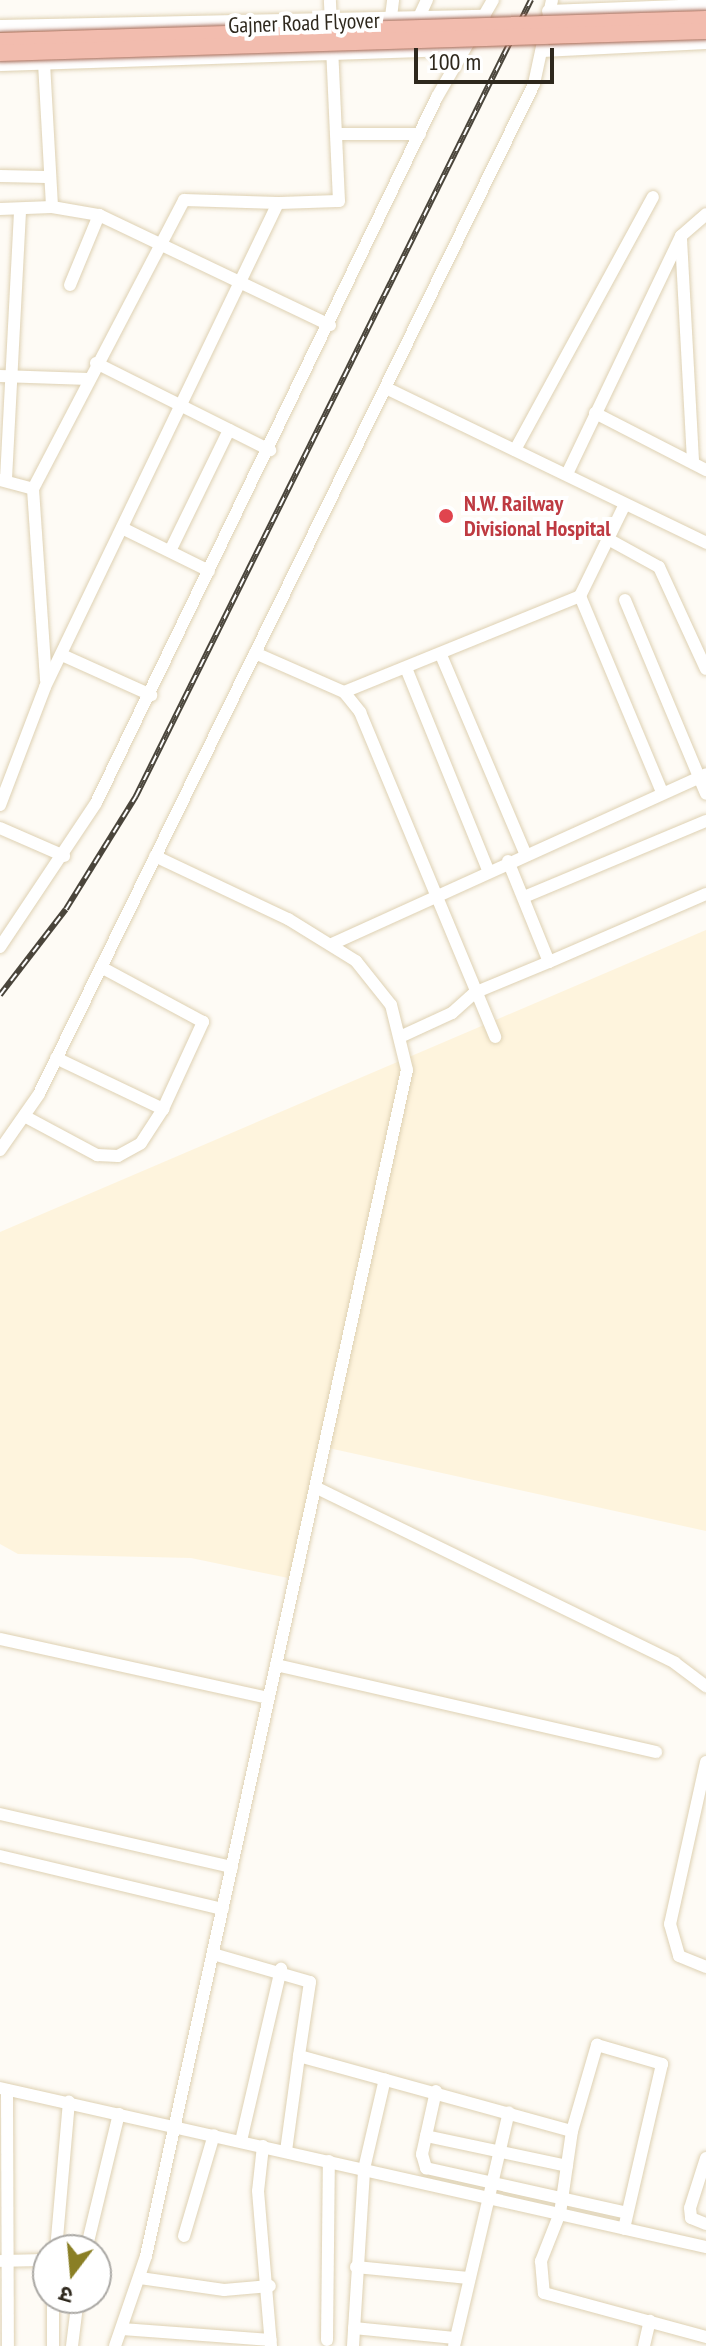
<!DOCTYPE html>
<meta charset="utf-8">
<style>
body{margin:0}
#map{position:relative;width:706px;height:2346px;overflow:hidden;background:#fefbf5;font-family:"PT Sans Narrow","Noto Sans Devanagari",sans-serif}
div>[style]{position:absolute}
[style*='--x']{left:calc(var(--x)*1px);top:calc(var(--y)*1px);width:calc(var(--w)*1px);rotate:calc(var(--a)*1deg)}
.built>*{inset:0;background:#fef4dd}
.roads{filter:drop-shadow(0 0 2px #ded1b3) drop-shadow(0 0 2px #ded1b3)}
.minor>*{height:12px;margin:-6px;padding:0 6px;transform-origin:6px;border-radius:6px;background:#fff}
.rail>*{height:6px;margin-top:-3px;transform-origin:0;background:repeating-linear-gradient(90deg,#fff 0 9px,#4a453b 0 18px);box-sizing:border-box;border-block:2px solid #4a453b}
.bridges{filter:drop-shadow(0 0 2px #a86c58) drop-shadow(0 0 2px #a86c58)}
.major-bridge>*{height:16px;margin:-8px;padding:0 8px;transform-origin:8px;border-radius:8px;background:#f2bcae}
.dots>*{width:22px;height:22px;translate:-50% -50%;box-sizing:border-box;border:4px solid #fff;border-radius:50%}
span{translate:-50% -50%;white-space:nowrap;text-align:center;line-height:1.15;-webkit-text-stroke:8px #fff;paint-order:stroke}
.street-label{font-size:22px;color:#2e281d}
.health-label{font-size:22px;color:#be3a42;font-weight:700}
.left{translate:0 -50%;text-align:left}
.north{position:absolute;left:32px;top:2234px;width:80px;height:80px;box-sizing:border-box;background:#fff;border:2px solid #aba9a5;border-radius:50%;rotate:196deg;font-size:22px;font-weight:700;line-height:32px;text-align:center;color:#2e281d}
.north::after{content:'';display:block;margin:auto;width:28px;height:36px;background:#8a7f25;clip-path:polygon(50% 0,100% 100%,50% 72%,0 100%)}
.scale{position:absolute;left:414px;top:48px;width:140px;height:36px;box-sizing:border-box;border:4px solid #2e281d;border-top:0;padding-left:10px;font-size:24px;line-height:28px;white-space:nowrap;color:#2e281d;-webkit-text-stroke:6px #fff;paint-order:stroke}
</style>
<div id="map">
<div class="built">
<i style="clip-path:polygon(706px 930px,706px 1531px,324px 1447px,293px 1579px,191px 1558px,18px 1554px,0 1544px,0 1232px)"></i>
</div>
<div class="roads">
<div class="minor">
<i style="--x:548;--y:11;--w:158;--a:-2.2"></i>
<i style="--x:391;--y:17;--w:17;--a:-83"></i>
<i style="--x:419;--y:17;--w:19;--a:-65"></i>
<i style="--x:0;--y:26;--w:485;--a:-1.2"></i>
<i style="--x:543;--y:51;--w:163;--a:-2.8"></i>
<i style="--x:44;--y:63;--w:144;--a:86.8"></i>
<i style="--x:52;--y:207;--w:48;--a:9.7"></i>
<i style="--x:99;--y:215;--w:256;--a:25.5"></i>
<i style="--x:0;--y:65;--w:461;--a:-1.9"></i>
<i style="--x:337;--y:134;--w:83;--a:0"></i>
<i style="--x:0;--y:176;--w:46;--a:1.2"></i>
<i style="--x:0;--y:209;--w:52;--a:-2.2"></i>
<i style="--x:681;--y:239;--w:224;--a:86.9"></i>
<i style="--x:70;--y:285;--w:76;--a:-67.5"></i>
<i style="--x:96;--y:363;--w:195;--a:26.6"></i>
<i style="--x:0;--y:376;--w:89;--a:1.9"></i>
<i style="--x:386;--y:388;--w:356;--a:25.8"></i>
<i style="--x:595;--y:413;--w:125;--a:27.2"></i>
<i style="--x:515;--y:450;--w:288;--a:-61.4"></i>
<i style="--x:567;--y:474;--w:264;--a:-64.4"></i>
<i style="--x:681;--y:236;--w:33;--a:-41"></i>
<i style="--x:6;--y:479;--w:269;--a:-87"></i>
<i style="--x:0;--y:480;--w:34;--a:15"></i>
<i style="--x:122;--y:528;--w:97;--a:26.3"></i>
<i style="--x:608;--y:539;--w:58;--a:28.8"></i>
<i style="--x:659;--y:567;--w:112;--a:65.3"></i>
<i style="--x:170;--y:551;--w:135;--a:-64"></i>
<i style="--x:580;--y:596;--w:102;--a:-63.9"></i>
<i style="--x:625;--y:600;--w:210;--a:67.3"></i>
<i style="--x:255;--y:653;--w:97;--a:23.7"></i>
<i style="--x:344;--y:692;--w:26;--a:51"></i>
<i style="--x:360;--y:712;--w:352;--a:67.4"></i>
<i style="--x:62;--y:655;--w:98;--a:24.2"></i>
<i style="--x:441;--y:655;--w:215;--a:67"></i>
<i style="--x:406;--y:668;--w:218;--a:67.9"></i>
<i style="--x:46;--y:680;--w:191;--a:-93.9"></i>
<i style="--x:33;--y:489;--w:326;--a:-62.4"></i>
<i style="--x:184;--y:200;--w:94;--a:1.8"></i>
<i style="--x:344;--y:692;--w:255;--a:-22.1"></i>
<i style="--x:580;--y:596;--w:212;--a:67.3"></i>
<i style="--x:0;--y:805;--w:126;--a:-69.1"></i>
<i style="--x:45;--y:687;--w:537;--a:-64.29"></i>
<i style="--x:278;--y:203;--w:61;--a:-1.9"></i>
<i style="--x:339;--y:201;--w:201;--a:-92.6"></i>
<i style="--x:0;--y:828;--w:70;--a:23.6"></i>
<i style="--x:524;--y:897;--w:197;--a:-22.7"></i>
<i style="--x:332;--y:944;--w:411;--a:-24.4"></i>
<i style="--x:0;--y:947;--w:173;--a:-56.3"></i>
<i style="--x:96;--y:803;--w:784;--a:-64.22"></i>
<i style="--x:437;--y:97;--w:112;--a:-60"></i>
<i style="--x:549;--y:962;--w:171;--a:-23.4"></i>
<i style="--x:402;--y:1036;--w:55;--a:-24.7"></i>
<i style="--x:452;--y:1013;--w:30;--a:-42"></i>
<i style="--x:474;--y:993;--w:81;--a:-22.5"></i>
<i style="--x:549;--y:962;--w:109;--a:-112.1"></i>
<i style="--x:56;--y:1058;--w:119;--a:25.5"></i>
<i style="--x:26;--y:1117;--w:81;--a:28.2"></i>
<i style="--x:97;--y:1155;--w:21;--a:3"></i>
<i style="--x:118;--y:1156;--w:26;--a:-29"></i>
<i style="--x:141;--y:1143;--w:40;--a:-57.1"></i>
<i style="--x:163;--y:1109;--w:96;--a:-65.3"></i>
<i style="--x:203;--y:1022;--w:116;--a:-151.7"></i>
<i style="--x:0;--y:1150;--w:68;--a:-55.1"></i>
<i style="--x:39;--y:1094;--w:1125;--a:-63.89"></i>
<i style="--x:534;--y:84;--w:86;--a:-77.9"></i>
<i style="--x:319;--y:1489;--w:396;--a:26"></i>
<i style="--x:675;--y:1663;--w:39;--a:37"></i>
<i style="--x:0;--y:1639;--w:274;--a:12.4"></i>
<i style="--x:276;--y:1665;--w:390;--a:12.9"></i>
<i style="--x:706;--y:1762;--w:166;--a:102.5"></i>
<i style="--x:670;--y:1924;--w:33;--a:74"></i>
<i style="--x:679;--y:1956;--w:29;--a:22"></i>
<i style="--x:0;--y:1814;--w:238;--a:12.9"></i>
<i style="--x:0;--y:1856;--w:229;--a:13.4"></i>
<i style="--x:213;--y:1954;--w:101;--a:16.1"></i>
<i style="--x:310;--y:1982;--w:75;--a:98.5"></i>
<i style="--x:299;--y:2056;--w:283;--a:15.4"></i>
<i style="--x:572;--y:2131;--w:83;--a:98.3"></i>
<i style="--x:560;--y:2213;--w:52;--a:111.6"></i>
<i style="--x:541;--y:2261;--w:32;--a:85"></i>
<i style="--x:544;--y:2293;--w:168;--a:15.2"></i>
<i style="--x:0;--y:2088;--w:724;--a:12.69"></i>
<i style="--x:7;--y:2090;--w:256;--a:89.8"></i>
<i style="--x:436;--y:2091;--w:65;--a:102.5"></i>
<i style="--x:422;--y:2154;--w:15;--a:74"></i>
<i style="--x:426;--y:2168;--w:206;--a:12.6"></i>
<i style="--x:572;--y:2131;--w:90;--a:-73.8"></i>
<i style="--x:597;--y:2045;--w:68;--a:16.3"></i>
<i style="--x:662;--y:2064;--w:169;--a:103"></i>
<i style="--x:426;--y:2136;--w:144;--a:12"></i>
<i style="--x:241;--y:2141;--w:177;--a:-76.9"></i>
<i style="--x:263;--y:2146;--w:45;--a:96.3"></i>
<i style="--x:258;--y:2191;--w:156;--a:85.2"></i>
<i style="--x:286;--y:2151;--w:96;--a:-82.2"></i>
<i style="--x:706;--y:2158;--w:52;--a:107.7"></i>
<i style="--x:690;--y:2208;--w:10;--a:84"></i>
<i style="--x:691;--y:2218;--w:16;--a:22"></i>
<i style="--x:184;--y:2236;--w:105;--a:-73.5"></i>
<i style="--x:56;--y:2250;--w:149;--a:-85"></i>
<i style="--x:86;--y:2250;--w:140;--a:-76.4"></i>
<i style="--x:0;--y:2261;--w:48;--a:-1.2"></i>
<i style="--x:356;--y:2267;--w:113;--a:5.6"></i>
<i style="--x:140;--y:2278;--w:85;--a:8.1"></i>
<i style="--x:224;--y:2290;--w:46;--a:-5"></i>
<i style="--x:354;--y:2328;--w:101;--a:5.7"></i>
<i style="--x:122;--y:2329;--w:149;--a:4.2"></i>
<i style="--x:327;--y:2340;--w:179;--a:-89.4"></i>
<i style="--x:53;--y:2346;--w:48;--a:-90"></i>
<i style="--x:72;--y:2346;--w:48;--a:-82.9"></i>
<i style="--x:115;--y:2346;--w:95;--a:-71"></i>
<i style="--x:146;--y:2256;--w:1214;--a:-77.59"></i>
<i style="--x:407;--y:1070;--w:67;--a:-103.8"></i>
<i style="--x:391;--y:1005;--w:56;--a:-128.5"></i>
<i style="--x:356;--y:961;--w:80;--a:-148.3"></i>
<i style="--x:288;--y:919;--w:147;--a:-154.7"></i>
<i style="--x:353;--y:2346;--w:177;--a:-86.4"></i>
<i style="--x:364;--y:2169;--w:92;--a:-76.9"></i>
<i style="--x:454;--y:2346;--w:240;--a:-76.8"></i>
<i style="--x:644;--y:2346;--w:26;--a:-77"></i>
</div>
</div>
<div class="rail">
<i style="--x:0;--y:995;--w:108;--a:-52.5"></i>
<i style="--x:66;--y:909;--w:133;--a:-58.2"></i>
<i style="--x:136;--y:796;--w:889;--a:-63.61"></i>
</div>
<div class="bridges">
<div class="major-bridge">
<i style="--x:0;--y:41;--w:706;--a:-1.78"></i>
<i style="--x:0;--y:53;--w:706;--a:-1.78"></i>
</div>
</div>
<div class="dots">
<i style="left:446px;top:516px;background:#e0444e"></i>
</div>
<div class="street-label">
<span style="left:304px;top:23px;rotate:-2deg">Gajner Road Flyover</span>
</div>
<div class="health-label">
<span class="left" style="left:464px;top:516px">N.W. Railway<br>Divisional Hospital</span>
</div>
<div class="north">उ</div>
<div class="scale">100 m</div>
</div>
